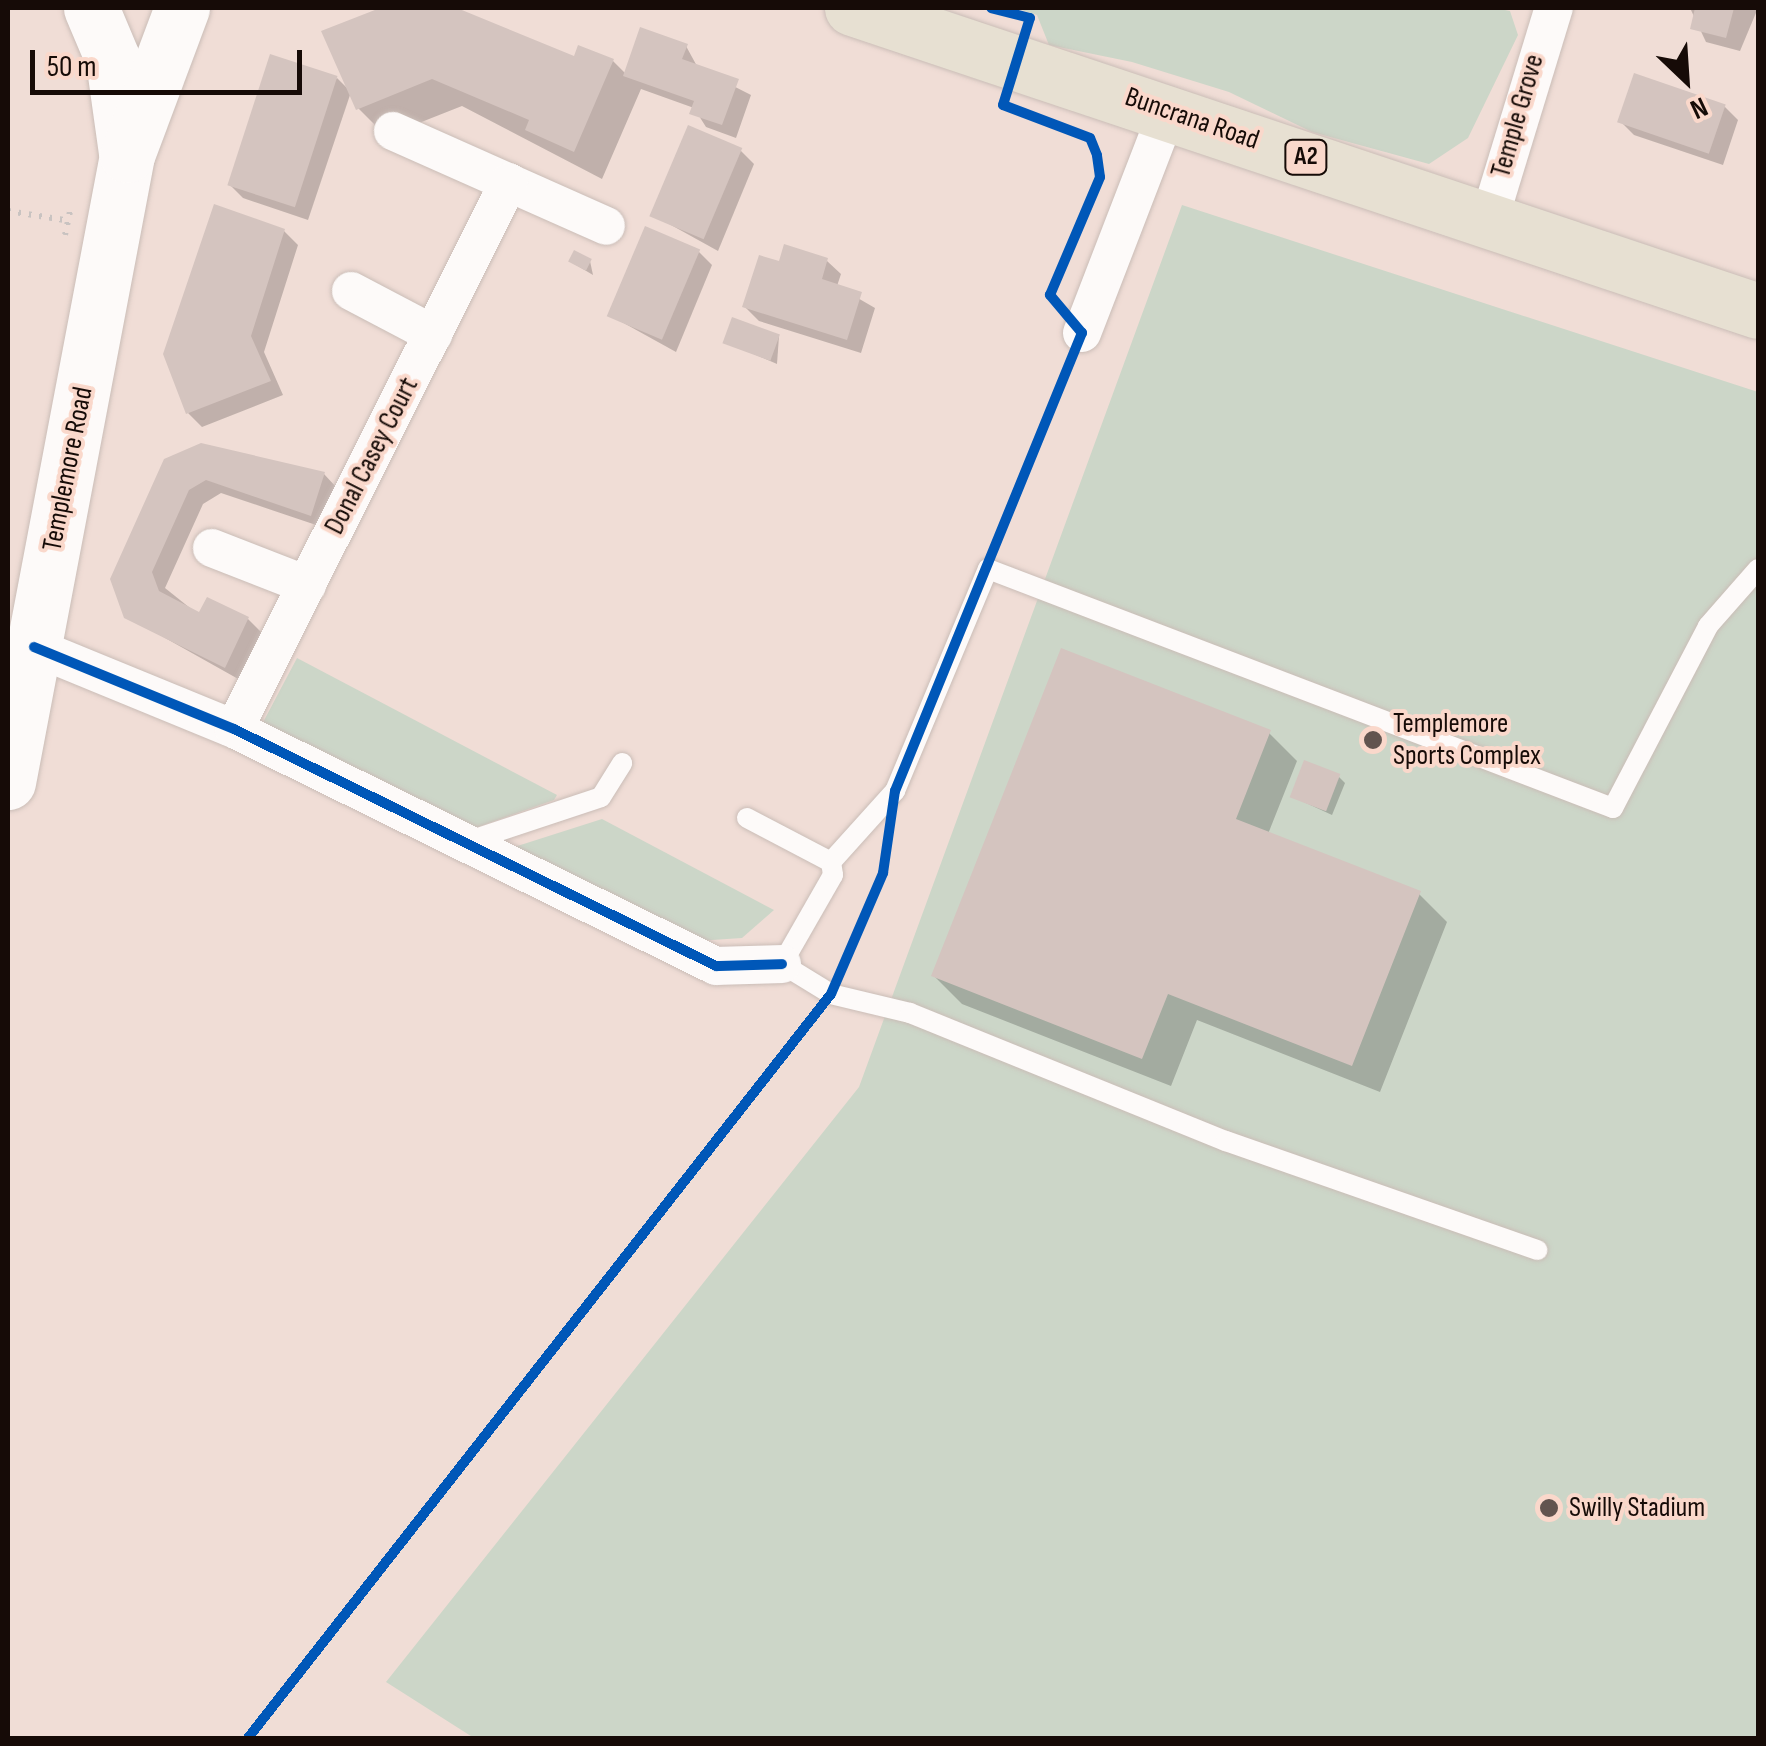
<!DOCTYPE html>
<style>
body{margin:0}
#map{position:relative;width:1766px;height:1746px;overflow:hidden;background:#f0ddd6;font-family:"Sofia Sans Condensed",sans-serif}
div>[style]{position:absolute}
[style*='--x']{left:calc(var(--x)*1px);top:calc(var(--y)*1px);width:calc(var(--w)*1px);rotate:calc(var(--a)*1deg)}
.green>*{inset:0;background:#ccd6c8}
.shadow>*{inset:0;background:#0003}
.building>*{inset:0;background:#d4c4bf;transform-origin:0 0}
.path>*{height:6px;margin-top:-3px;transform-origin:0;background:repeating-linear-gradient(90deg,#c9c3c1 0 2.5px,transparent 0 10.5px)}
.roads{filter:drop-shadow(0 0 2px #cabdb7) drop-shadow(0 0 2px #cabdb7)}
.service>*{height:20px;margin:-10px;padding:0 10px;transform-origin:10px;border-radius:10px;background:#fdfaf9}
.minor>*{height:38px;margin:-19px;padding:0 19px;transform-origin:19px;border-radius:19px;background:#fdfaf9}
.secondary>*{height:55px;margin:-27.5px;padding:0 27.5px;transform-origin:27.5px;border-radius:27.5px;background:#fdfaf9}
.trunk>*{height:55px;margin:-27.5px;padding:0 27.5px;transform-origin:27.5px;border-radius:27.5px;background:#e7e0d2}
.cycleway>*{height:10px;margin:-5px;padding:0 5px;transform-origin:5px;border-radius:5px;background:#0057b8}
.dots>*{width:28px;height:28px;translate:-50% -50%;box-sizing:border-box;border:5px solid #fad8cb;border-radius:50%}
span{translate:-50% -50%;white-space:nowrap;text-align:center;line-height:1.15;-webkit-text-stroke:8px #fad8cb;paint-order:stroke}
.shield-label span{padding:2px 8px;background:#fad8cb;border:2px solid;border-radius:8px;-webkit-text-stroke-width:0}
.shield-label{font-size:25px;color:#160b07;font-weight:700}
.street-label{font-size:28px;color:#160b07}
.poi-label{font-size:28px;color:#160b07}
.left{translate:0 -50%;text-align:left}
.frame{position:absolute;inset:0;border:10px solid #160b07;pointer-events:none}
.north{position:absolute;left:1636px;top:30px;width:100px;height:100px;-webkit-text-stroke:8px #fad8cb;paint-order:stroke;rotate:155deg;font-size:28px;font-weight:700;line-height:40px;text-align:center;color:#160b07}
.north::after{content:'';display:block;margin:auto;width:35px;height:45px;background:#160b07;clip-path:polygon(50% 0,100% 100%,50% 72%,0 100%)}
.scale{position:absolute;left:30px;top:50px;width:272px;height:45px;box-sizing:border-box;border:5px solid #160b07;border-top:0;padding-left:12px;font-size:30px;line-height:35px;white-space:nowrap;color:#160b07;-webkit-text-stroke:8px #fad8cb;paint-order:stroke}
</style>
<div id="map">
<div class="green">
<i style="clip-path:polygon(1015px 8px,1495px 8px,1510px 11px,1518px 35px,1468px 138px,1429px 164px,1312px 132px,1229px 92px,1132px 62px,1049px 45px,1037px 15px)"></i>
<i style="clip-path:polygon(1182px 205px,1758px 392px,1758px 1738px,474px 1738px,386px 1682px,859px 1087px)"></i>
<i style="clip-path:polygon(297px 658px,557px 795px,554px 800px,475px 828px,260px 728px)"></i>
<i style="clip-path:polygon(602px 819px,774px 910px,742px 938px,697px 941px,502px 851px)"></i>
</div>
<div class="shadow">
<i style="clip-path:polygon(386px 8px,450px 8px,575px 60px,613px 61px,626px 74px,686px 46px,698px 68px,751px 95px,736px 138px,706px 127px,694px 108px,641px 89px,602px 179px,462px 106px,386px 136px,358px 108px,325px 32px)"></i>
<i style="clip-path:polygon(1690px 8px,1758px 8px,1740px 51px,1706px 42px)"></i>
<i style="clip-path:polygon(337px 78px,351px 92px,308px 220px,243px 198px,229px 184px)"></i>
<i style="clip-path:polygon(1724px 106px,1738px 120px,1723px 165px,1634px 135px,1620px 121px)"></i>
<i style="clip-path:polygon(740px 150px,754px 164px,718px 251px,653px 215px)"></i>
<i style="clip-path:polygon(284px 231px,298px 245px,264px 352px,283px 395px,202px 427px,188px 413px)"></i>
<i style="clip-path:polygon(698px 251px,712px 265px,676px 352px,611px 316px)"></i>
<i style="clip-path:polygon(590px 261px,593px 275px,571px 262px)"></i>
<i style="clip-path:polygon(827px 261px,841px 274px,837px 286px,875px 308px,861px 353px,759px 321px,745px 307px,781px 264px)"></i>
<i style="clip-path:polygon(779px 336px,777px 364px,726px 342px)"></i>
<i style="clip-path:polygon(166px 461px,324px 474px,337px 488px,325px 528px,221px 493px,203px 504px,165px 588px,200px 616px,248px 619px,262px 633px,240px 680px,126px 616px)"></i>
<i style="clip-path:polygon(1269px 733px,1297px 761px,1268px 834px,1419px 894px,1447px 922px,1380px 1092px,1197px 1020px,1171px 1086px,962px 1004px,934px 976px)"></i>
<i style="clip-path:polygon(1338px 776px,1345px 783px,1332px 815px,1293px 797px)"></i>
</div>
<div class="building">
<i style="clip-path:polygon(380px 8px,457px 8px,574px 56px,578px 45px,614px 59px,574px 152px,525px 130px,529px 120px,432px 79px,356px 110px,321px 31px)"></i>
<i style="clip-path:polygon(1695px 8px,1734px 8px,1726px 38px,1690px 29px)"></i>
<i style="clip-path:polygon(640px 27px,688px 44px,682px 59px,739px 79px,722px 125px,689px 114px,694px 101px,623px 76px)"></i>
<i style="left:270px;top:54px;width:71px;height:138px;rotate:18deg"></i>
<i style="left:1634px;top:73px;width:97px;height:52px;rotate:19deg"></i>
<i style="left:688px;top:125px;width:59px;height:99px;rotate:23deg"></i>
<i style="clip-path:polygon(214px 204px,285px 229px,251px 336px,271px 381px,186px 414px,163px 354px)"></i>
<i style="left:645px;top:226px;width:60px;height:98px;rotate:23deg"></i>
<i style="clip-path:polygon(784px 244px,828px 258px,822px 279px,862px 292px,847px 340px,742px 307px,759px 255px,779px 261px)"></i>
<i style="left:574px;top:250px;width:20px;height:13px;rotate:27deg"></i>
<i style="left:732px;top:317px;width:51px;height:28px;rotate:20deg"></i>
<i style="clip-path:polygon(201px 443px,325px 472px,311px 516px,206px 480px,189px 490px,152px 572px,159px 591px,199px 612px,207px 597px,249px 617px,225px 668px,124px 618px,110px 579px,164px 459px)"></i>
<i style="clip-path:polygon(1061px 648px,1271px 730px,1236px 819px,1421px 891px,1352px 1066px,1168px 994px,1142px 1059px,931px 976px)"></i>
<i style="left:1304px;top:760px;width:39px;height:40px;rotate:21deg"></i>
</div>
<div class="path">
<i style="--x:8;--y:211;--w:57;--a:9.1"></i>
<i style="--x:65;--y:235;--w:30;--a:-78"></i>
</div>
<div class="roads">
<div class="service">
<i style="--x:747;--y:818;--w:95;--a:27.6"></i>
<i style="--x:831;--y:862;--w:13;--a:81"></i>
<i style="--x:833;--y:875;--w:103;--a:119.8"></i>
<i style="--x:782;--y:964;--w:57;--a:31.5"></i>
<i style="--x:831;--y:994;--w:81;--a:13.5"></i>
<i style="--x:910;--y:1013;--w:341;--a:22.1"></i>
<i style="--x:1226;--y:1141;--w:330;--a:19.3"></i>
<i style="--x:466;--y:842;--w:142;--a:-18.4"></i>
<i style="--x:601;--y:797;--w:40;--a:-58"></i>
<i style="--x:831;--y:862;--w:96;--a:-48"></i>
<i style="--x:895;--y:791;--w:241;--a:-67.3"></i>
<i style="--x:988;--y:569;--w:669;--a:20.93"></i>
<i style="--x:1613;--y:808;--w:205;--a:-62.4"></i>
<i style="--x:1708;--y:626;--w:76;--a:-48.7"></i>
</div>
<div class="minor">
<i style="--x:393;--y:131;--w:233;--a:24"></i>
<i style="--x:1489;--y:220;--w:222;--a:-73"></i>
<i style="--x:351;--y:291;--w:93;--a:27.7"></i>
<i style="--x:1082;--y:333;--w:239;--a:-68.9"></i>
<i style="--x:212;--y:548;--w:102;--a:21.3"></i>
<i style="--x:34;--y:647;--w:216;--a:22.3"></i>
<i style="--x:234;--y:729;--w:537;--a:26.18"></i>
<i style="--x:716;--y:966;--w:66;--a:-1.7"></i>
<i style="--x:234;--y:729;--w:612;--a:-63.31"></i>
</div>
<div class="secondary">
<i style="--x:91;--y:8;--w:56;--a:67.1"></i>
<i style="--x:113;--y:60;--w:93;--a:82"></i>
<i style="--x:8;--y:782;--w:638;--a:-79.25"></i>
<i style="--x:127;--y:155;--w:157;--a:-69.5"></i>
</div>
<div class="trunk">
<i style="--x:852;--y:8;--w:955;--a:18.49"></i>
</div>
</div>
<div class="cycleway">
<i style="--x:34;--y:647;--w:216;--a:22.3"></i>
<i style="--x:234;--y:729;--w:537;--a:26.18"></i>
<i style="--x:716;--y:966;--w:66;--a:-1.7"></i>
<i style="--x:248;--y:1738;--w:945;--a:-51.92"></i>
<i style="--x:831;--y:994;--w:132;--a:-66.7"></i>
<i style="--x:883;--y:873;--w:83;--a:-81.7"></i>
<i style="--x:895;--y:791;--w:495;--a:-67.8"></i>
<i style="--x:1082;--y:333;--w:50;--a:-130.1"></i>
<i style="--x:1050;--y:295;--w:128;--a:-67"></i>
<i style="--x:1100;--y:177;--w:22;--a:-98"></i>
<i style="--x:1097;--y:155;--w:18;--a:-112"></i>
<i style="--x:1090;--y:138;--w:93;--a:-159.2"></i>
<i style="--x:1003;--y:105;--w:91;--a:-72.8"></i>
<i style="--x:1030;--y:18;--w:40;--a:-165.6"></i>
</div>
<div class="dots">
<i style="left:1373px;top:740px;background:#62544f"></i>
<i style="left:1549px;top:1508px;background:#62544f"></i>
</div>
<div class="shield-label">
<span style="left:1306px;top:157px">A2</span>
</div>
<div class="street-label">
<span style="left:1518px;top:116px;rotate:-74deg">Temple Grove</span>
<span style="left:1192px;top:119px;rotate:19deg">Buncrana Road</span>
<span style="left:372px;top:456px;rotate:-63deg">Donal Casey Court</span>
<span style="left:68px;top:469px;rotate:-79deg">Templemore Road</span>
</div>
<div class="poi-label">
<span class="left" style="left:1393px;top:740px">Templemore<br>Sports Complex</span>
<span class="left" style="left:1569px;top:1508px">Swilly Stadium</span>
</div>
<div class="frame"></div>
<div class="north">N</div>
<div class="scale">50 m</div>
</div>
